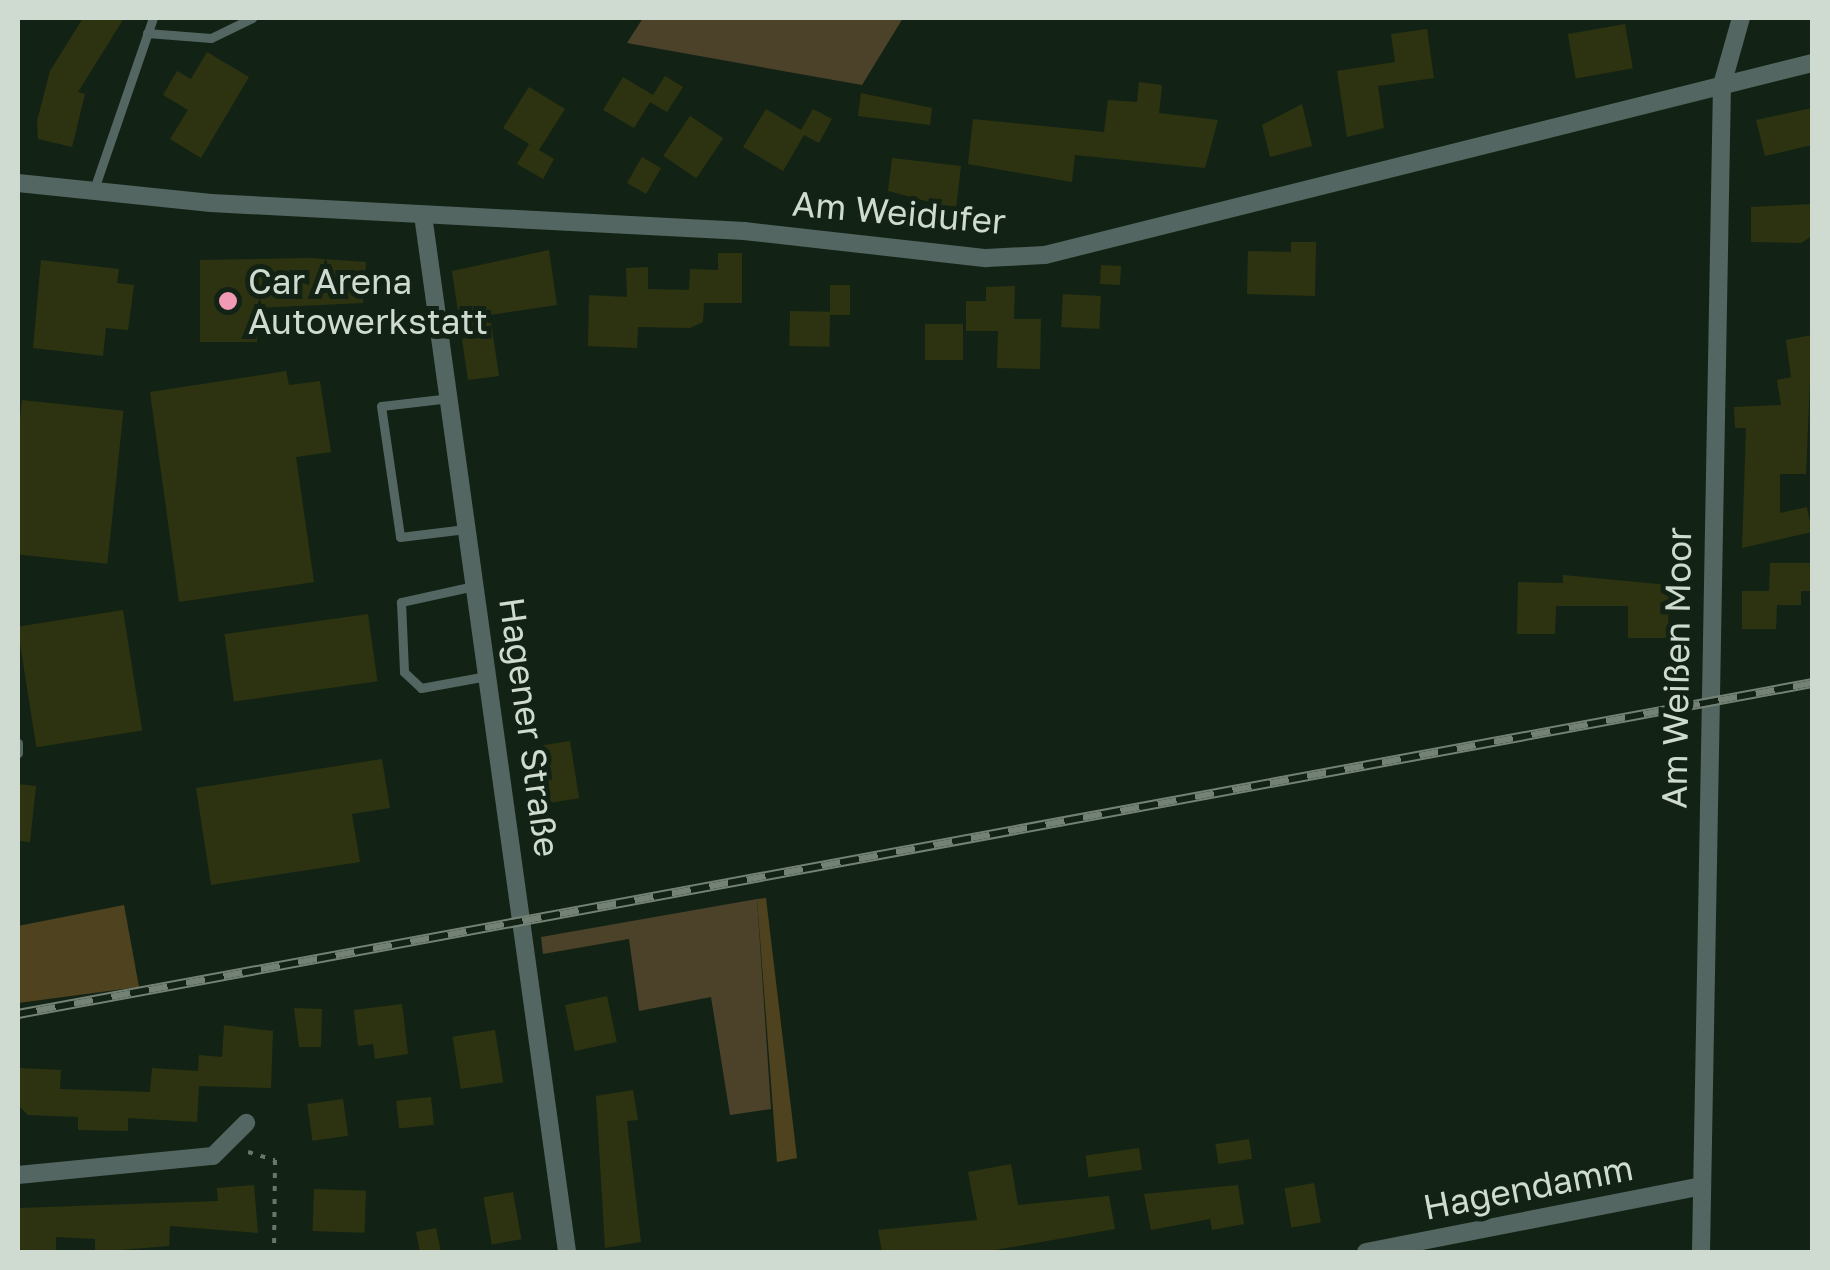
<!DOCTYPE html>
<meta charset="utf-8">
<style>
body{margin:0}
#map{position:relative;width:1830px;height:1270px;overflow:hidden;background:#122315;font-family:"Golos Text",sans-serif}
div>[style]{position:absolute}
[style*='--x']{left:calc(var(--x)*1px);top:calc(var(--y)*1px);width:calc(var(--w)*1px);rotate:calc(var(--a)*1deg)}
.green>*{inset:0;background:#4c422a}
.forest>*{inset:0;background:#4f421f}
.building>*{inset:0;background:#2d3310;transform-origin:0 0}
.path>*{height:4px;margin-top:-2px;transform-origin:0;background:repeating-linear-gradient(90deg,#68776a 0 5px,transparent 0 13px)}
.lane>*{height:9px;margin:-4.5px;padding:0 4.5px;transform-origin:4.5px;border-radius:4.5px;background:#536661}
.street>*{height:18px;margin:-9px;padding:0 9px;transform-origin:9px;border-radius:9px;background:#536661}
.rail>*{height:10px;margin-top:-5px;transform-origin:0;background:repeating-linear-gradient(90deg,#122315 0 19px,#748276 0 38px);box-sizing:border-box;border-block:2px solid #748276}
.dots>*{width:28px;height:28px;translate:-50% -50%;box-sizing:border-box;border:5px solid #122315;border-radius:50%}
span{translate:-50% -50%;white-space:nowrap;text-align:center;line-height:1.15;-webkit-text-stroke:10px #122315;paint-order:stroke}
.street-label{font-size:35px;color:#cfdbd0}
.poi-label{font-size:35px;color:#cfdbd0}
.left{translate:0 -50%;text-align:left}
.frame{position:absolute;inset:0;border:20px solid #cfdbd0;pointer-events:none}
</style>
<div id="map">
<div class="green">
<i style="clip-path:polygon(643px 18px,903px 18px,862px 85px,627px 43px)"></i>
<i style="clip-path:polygon(757px 899px,771px 1109px,730px 1115px,711px 997px,639px 1011px,629px 939px,543px 954px,541px 937px)"></i>
</div>
<div class="forest">
<i style="clip-path:polygon(766px 898px,797px 1158px,777px 1162px,757px 899px)"></i>
<i style="clip-path:polygon(124px 905px,139px 987px,18px 1003px,18px 926px)"></i>
</div>
<div class="building">
<i style="clip-path:polygon(83px 18px,124px 18px,78px 92px,85px 94px,72px 147px,38px 139px,37px 121px,50px 71px)"></i>
<i style="left:1625px;top:24px;width:45px;height:58px;rotate:80deg"></i>
<i style="clip-path:polygon(1427px 29px,1434px 78px,1378px 86px,1384px 128px,1347px 137px,1337px 71px,1395px 62px,1391px 34px)"></i>
<i style="clip-path:polygon(207px 52px,249px 77px,201px 158px,170px 139px,188px 110px,163px 95px,177px 71px,191px 79px)"></i>
<i style="clip-path:polygon(665px 76px,683px 87px,667px 112px,650px 102px,634px 128px,603px 110px,623px 77px,653px 95px)"></i>
<i style="clip-path:polygon(1139px 82px,1162px 85px,1159px 113px,1218px 120px,1205px 168px,1075px 155px,1072px 182px,968px 164px,973px 119px,1104px 132px,1108px 100px,1137px 102px)"></i>
<i style="clip-path:polygon(529px 87px,565px 109px,539px 150px,554px 159px,543px 179px,517px 164px,529px 144px,539px 150px,503px 128px)"></i>
<i style="clip-path:polygon(861px 93px,932px 108px,930px 125px,858px 116px)"></i>
<i style="clip-path:polygon(1302px 104px,1312px 146px,1270px 157px,1262px 125px)"></i>
<i style="clip-path:polygon(1812px 108px,1812px 145px,1765px 156px,1756px 120px)"></i>
<i style="clip-path:polygon(766px 109px,801px 130px,813px 109px,832px 119px,819px 143px,804px 135px,783px 171px,743px 147px)"></i>
<i style="left:690px;top:116px;width:40px;height:48px;rotate:34deg"></i>
<i style="left:642px;top:157px;width:22px;height:30px;rotate:30deg"></i>
<i style="clip-path:polygon(892px 158px,961px 166px,956px 209px,888px 191px)"></i>
<i style="clip-path:polygon(1812px 204px,1812px 236px,1801px 243px,1751px 242px,1751px 207px)"></i>
<i style="clip-path:polygon(1291px 242px,1316px 242px,1315px 296px,1247px 294px,1248px 251px,1291px 252px)"></i>
<i style="clip-path:polygon(549px 250px,557px 305px,490px 315px,499px 376px,468px 380px,452px 271px)"></i>
<i style="clip-path:polygon(718px 253px,742px 253px,742px 303px,704px 303px,703px 322px,690px 328px,638px 327px,637px 348px,588px 346px,589px 295px,627px 297px,626px 268px,648px 267px,648px 289px,689px 290px,690px 269px,718px 270px)"></i>
<i style="clip-path:polygon(310px 258px,366px 262px,363px 303px,256px 308px,257px 342px,200px 342px,200px 260px)"></i>
<i style="clip-path:polygon(41px 260px,119px 269px,117px 283px,134px 285px,128px 330px,106px 328px,103px 356px,33px 348px)"></i>
<i style="left:1101px;top:265px;width:20px;height:19px;rotate:3deg"></i>
<i style="left:830px;top:285px;width:20px;height:30px"></i>
<i style="clip-path:polygon(1015px 286px,1014px 319px,1041px 319px,1040px 369px,997px 368px,998px 331px,966px 331px,966px 301px,986px 301px,986px 287px)"></i>
<i style="left:1063px;top:294px;width:38px;height:33px;rotate:3deg"></i>
<i style="left:790px;top:311px;width:40px;height:35px;rotate:1deg"></i>
<i style="left:925px;top:324px;width:38px;height:36px"></i>
<i style="clip-path:polygon(1812px 335px,1806px 474px,1780px 474px,1780px 513px,1807px 507px,1812px 532px,1742px 548px,1746px 428px,1735px 428px,1734px 407px,1781px 405px,1777px 380px,1791px 377px,1786px 340px)"></i>
<i style="clip-path:polygon(286px 371px,289px 385px,320px 381px,331px 452px,296px 457px,314px 582px,179px 602px,150px 392px)"></i>
<i style="left:22px;top:400px;width:102px;height:154px;rotate:6deg"></i>
<i style="clip-path:polygon(1770px 563px,1812px 563px,1812px 591px,1801px 591px,1801px 605px,1777px 605px,1776px 629px,1742px 629px,1742px 591px,1769px 591px)"></i>
<i style="clip-path:polygon(1563px 575px,1669px 585px,1668px 638px,1628px 638px,1628px 606px,1556px 606px,1555px 634px,1517px 634px,1518px 582px,1563px 583px)"></i>
<i style="left:123px;top:610px;width:122px;height:107px;rotate:81deg"></i>
<i style="left:368px;top:614px;width:68px;height:145px;rotate:82deg"></i>
<i style="left:570px;top:741px;width:58px;height:45px;rotate:81deg"></i>
<i style="clip-path:polygon(382px 759px,390px 808px,352px 814px,360px 862px,211px 885px,196px 788px)"></i>
<i style="clip-path:polygon(18px 784px,36px 786px,30px 842px,18px 841px)"></i>
<i style="left:607px;top:996px;width:47px;height:43px;rotate:78deg"></i>
<i style="clip-path:polygon(402px 1004px,408px 1054px,375px 1059px,373px 1044px,358px 1046px,354px 1010px)"></i>
<i style="clip-path:polygon(294px 1008px,322px 1009px,321px 1047px,299px 1047px)"></i>
<i style="clip-path:polygon(224px 1025px,273px 1031px,271px 1088px,199px 1086px,197px 1122px,128px 1118px,128px 1131px,78px 1130px,78px 1117px,28px 1115px,18px 1105px,19px 1068px,61px 1070px,60px 1089px,150px 1092px,152px 1068px,198px 1071px,199px 1055px,222px 1057px)"></i>
<i style="left:495px;top:1030px;width:53px;height:43px;rotate:81deg"></i>
<i style="clip-path:polygon(633px 1090px,638px 1120px,627px 1121px,641px 1242px,605px 1248px,596px 1096px)"></i>
<i style="left:431px;top:1097px;width:28px;height:35px;rotate:84deg"></i>
<i style="left:343px;top:1099px;width:37px;height:36px;rotate:82deg"></i>
<i style="left:1249px;top:1139px;width:20px;height:34px;rotate:81deg"></i>
<i style="left:1139px;top:1148px;width:22px;height:54px;rotate:82deg"></i>
<i style="clip-path:polygon(1011px 1164px,1018px 1205px,1109px 1196px,1115px 1229px,984px 1252px,882px 1252px,878px 1230px,977px 1220px,968px 1172px)"></i>
<i style="left:1314px;top:1183px;width:40px;height:30px;rotate:80deg"></i>
<i style="clip-path:polygon(254px 1185px,258px 1233px,170px 1226px,169px 1246px,95px 1252px,95px 1239px,56px 1237px,56px 1252px,18px 1252px,18px 1208px,218px 1201px,217px 1188px)"></i>
<i style="clip-path:polygon(1238px 1185px,1244px 1224px,1212px 1230px,1210px 1219px,1151px 1230px,1144px 1194px)"></i>
<i style="left:314px;top:1189px;width:52px;height:42px;rotate:2deg"></i>
<i style="left:513px;top:1192px;width:48px;height:30px;rotate:80deg"></i>
<i style="clip-path:polygon(436px 1228px,441px 1252px,420px 1252px,416px 1232px)"></i>
</div>
<div class="path">
<i style="--x:248;--y:1152;--w:28;--a:17"></i>
<i style="--x:275;--y:1160;--w:92;--a:90.6"></i>
</div>
<div class="lane">
<i style="--x:147;--y:33;--w:64;--a:4.5"></i>
<i style="--x:211;--y:38;--w:46;--a:-26"></i>
<i style="--x:93;--y:192;--w:184;--a:-71"></i>
<i style="--x:450;--y:398;--w:69;--a:173.4"></i>
<i style="--x:381;--y:406;--w:132;--a:81.7"></i>
<i style="--x:400;--y:537;--w:66;--a:-6.9"></i>
<i style="--x:474;--y:586;--w:75;--a:167.6"></i>
<i style="--x:401;--y:602;--w:70;--a:87.5"></i>
<i style="--x:404;--y:672;--w:23;--a:43"></i>
<i style="--x:421;--y:688;--w:67;--a:-10.3"></i>
<i style="--x:18;--y:743;--w:10;--a:90"></i>
</div>
<div class="street">
<i style="--x:18;--y:183;--w:194;--a:5.9"></i>
<i style="--x:211;--y:203;--w:534;--a:3.01"></i>
<i style="--x:744;--y:231;--w:244;--a:6.4"></i>
<i style="--x:986;--y:258;--w:59;--a:-2.9"></i>
<i style="--x:1045;--y:255;--w:791;--a:-14.05"></i>
<i style="--x:423;--y:215;--w:1047;--a:82.09"></i>
<i style="--x:18;--y:1175;--w:196;--a:-5.6"></i>
<i style="--x:213;--y:1156;--w:47;--a:-45"></i>
<i style="--x:1366;--y:1252;--w:342;--a:-11.1"></i>
<i style="--x:1701;--y:1252;--w:1167;--a:-88.97"></i>
<i style="--x:1722;--y:85;--w:70;--a:-74.2"></i>
</div>
<div class="rail">
<i style="--x:18;--y:1014;--w:1824;--a:-10.45"></i>
</div>
<div class="dots">
<i style="left:228px;top:301px;background:#f09ab6"></i>
</div>
<div class="street-label">
<span style="left:899px;top:212px;rotate:5deg">Am Weidufer</span>
<span style="left:1676px;top:668px;rotate:-89deg">Am Weißen Moor</span>
<span style="left:530px;top:727px;rotate:82deg">Hagener Straße</span>
<span style="left:1528px;top:1187px;rotate:-11deg">Hagendamm</span>
</div>
<div class="poi-label">
<span class="left" style="left:248px;top:301px">Car Arena<br>Autowerkstatt</span>
</div>
<div class="frame"></div>
</div>
